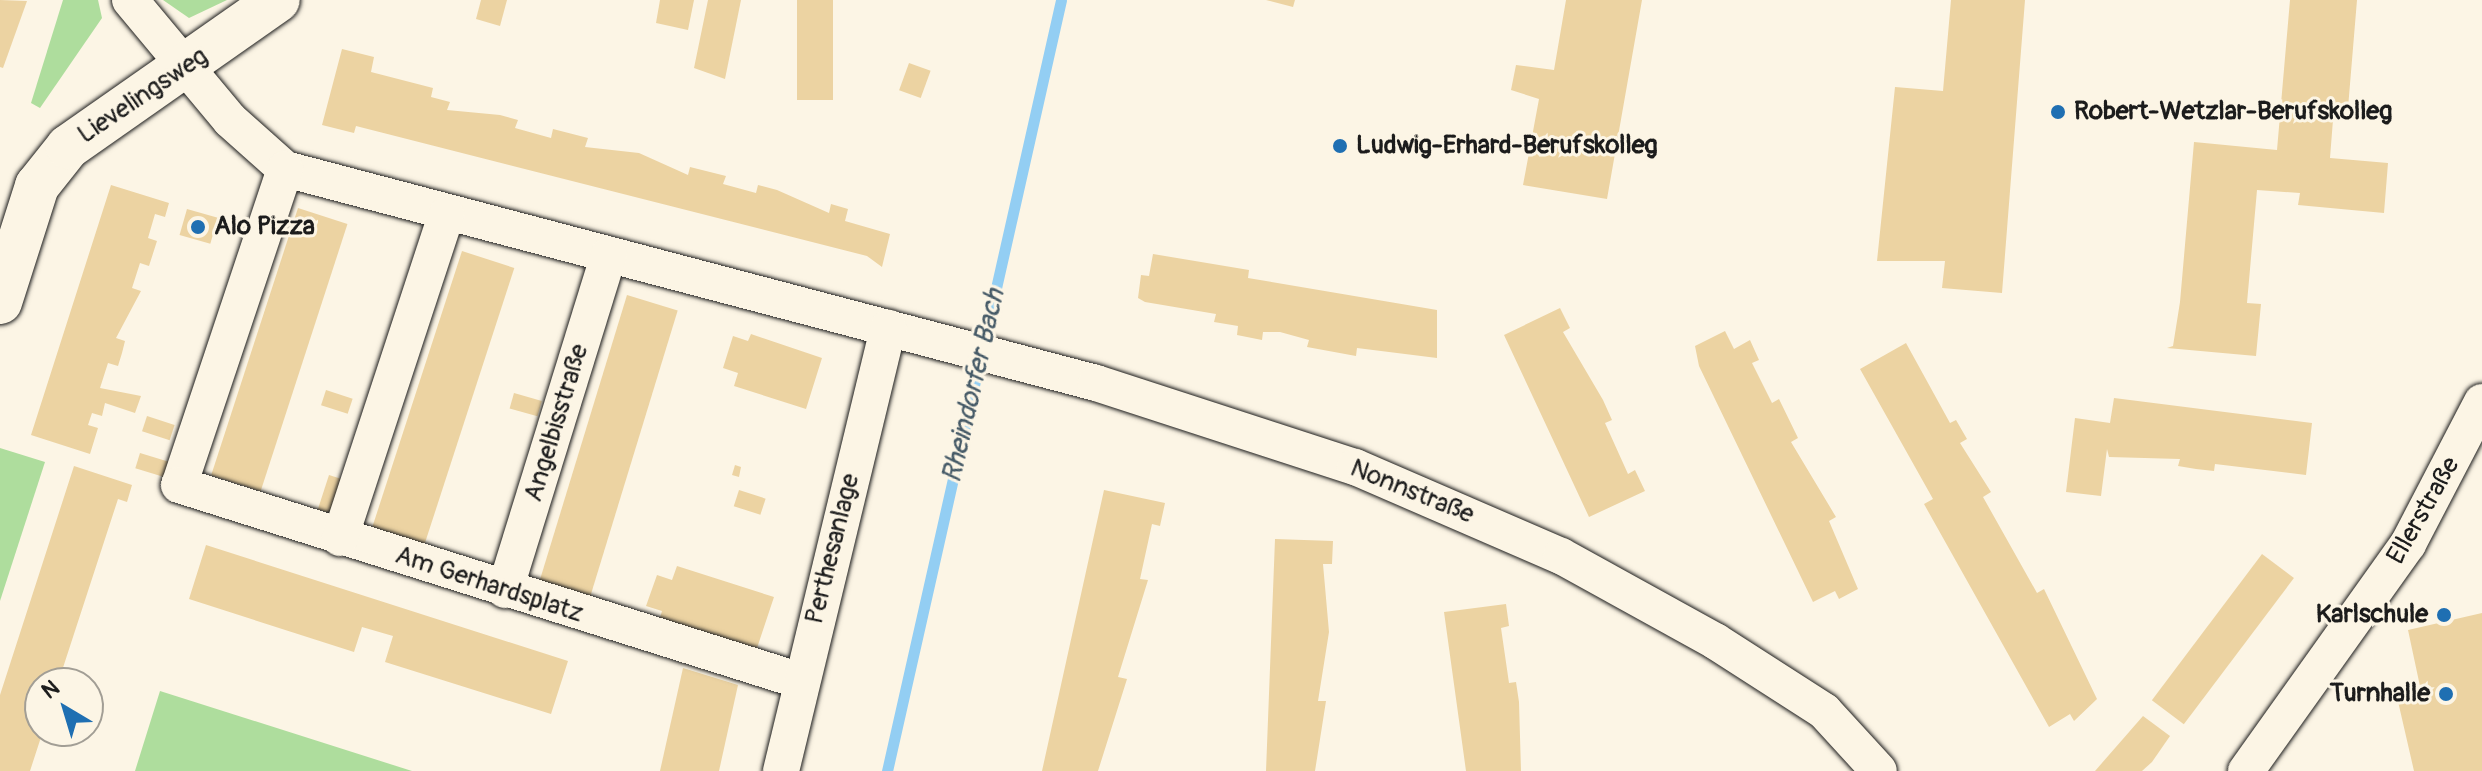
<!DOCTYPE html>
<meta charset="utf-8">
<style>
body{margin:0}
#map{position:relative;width:2482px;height:771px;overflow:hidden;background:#fcf5e5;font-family:Pangolin,sans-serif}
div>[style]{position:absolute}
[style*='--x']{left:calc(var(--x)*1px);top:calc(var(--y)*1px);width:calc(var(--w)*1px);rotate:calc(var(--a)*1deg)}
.green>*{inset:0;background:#aedd9d}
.stream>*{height:11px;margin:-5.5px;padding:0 5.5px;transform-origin:5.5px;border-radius:5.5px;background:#93cef3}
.building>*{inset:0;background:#ecd3a2;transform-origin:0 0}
.roads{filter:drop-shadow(0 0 2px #1c1c1c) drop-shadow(0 0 2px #1c1c1c)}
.street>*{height:36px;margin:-18px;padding:0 18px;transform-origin:18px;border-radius:18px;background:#fcf5e5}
.secondary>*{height:44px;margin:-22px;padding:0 22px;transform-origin:22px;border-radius:22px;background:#fcf5e5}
.dots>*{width:22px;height:22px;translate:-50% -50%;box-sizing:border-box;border:4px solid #fcf5e5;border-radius:50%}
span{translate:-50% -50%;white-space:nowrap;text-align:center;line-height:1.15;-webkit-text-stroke:6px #fcf5e5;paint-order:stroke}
.street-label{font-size:26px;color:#1c1c1c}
.poi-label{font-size:26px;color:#1c1c1c;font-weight:700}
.left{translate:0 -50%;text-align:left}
.right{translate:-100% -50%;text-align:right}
.water-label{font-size:28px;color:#465a67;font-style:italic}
.north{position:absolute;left:24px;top:667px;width:80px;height:80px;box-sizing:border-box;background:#fcf5e5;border:2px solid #a29e95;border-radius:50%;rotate:322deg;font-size:22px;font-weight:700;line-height:32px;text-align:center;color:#1c1c1c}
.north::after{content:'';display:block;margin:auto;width:28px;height:36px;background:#1f6fb2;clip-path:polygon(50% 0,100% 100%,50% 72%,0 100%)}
</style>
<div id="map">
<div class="green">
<i style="clip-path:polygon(63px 0,98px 0,102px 18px,40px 108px,31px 103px)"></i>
<i style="clip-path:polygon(163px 0,227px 0,189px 18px)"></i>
<i style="clip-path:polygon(0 448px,45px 462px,0 601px)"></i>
<i style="clip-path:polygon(160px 691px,412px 771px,135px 771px)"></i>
</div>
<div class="stream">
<i style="--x:887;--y:771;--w:790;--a:-77.28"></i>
</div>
<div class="building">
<i style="clip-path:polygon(0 0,27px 1px,3px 68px,0 67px)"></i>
<i style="clip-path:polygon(481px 0,507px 0,500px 26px,476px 19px)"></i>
<i style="clip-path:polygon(660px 0,694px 0,688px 30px,656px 23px)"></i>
<i style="clip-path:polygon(708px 0,741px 0,725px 79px,694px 68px)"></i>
<i style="left:797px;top:0;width:36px;height:100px"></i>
<i style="clip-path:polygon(1266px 0,1295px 0,1293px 7px)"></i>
<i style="clip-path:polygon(1566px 0,1642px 0,1607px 199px,1523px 185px,1539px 99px,1511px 90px,1516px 65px,1554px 70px)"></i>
<i style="clip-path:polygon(1951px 0,2025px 0,2002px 293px,1942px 288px,1945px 261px,1877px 261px,1895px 87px,1943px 91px)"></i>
<i style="clip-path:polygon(2290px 0,2357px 0,2348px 108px,2334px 107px,2330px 158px,2388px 163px,2384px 213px,2298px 205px,2300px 193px,2257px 190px,2247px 303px,2261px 304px,2256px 356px,2167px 348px,2173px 346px,2180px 302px,2194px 142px,2277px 150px)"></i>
<i style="clip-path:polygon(342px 49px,374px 57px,371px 72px,433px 88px,431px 97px,450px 102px,447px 110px,500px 115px,518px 120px,515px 128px,551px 138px,553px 129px,588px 138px,585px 147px,639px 153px,688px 175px,690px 167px,726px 176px,723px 184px,756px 193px,758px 185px,777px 190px,829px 213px,831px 204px,848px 209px,845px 221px,890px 234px,882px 267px,867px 256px,356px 126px,354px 133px,322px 125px)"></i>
<i style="left:909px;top:63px;width:23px;height:29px;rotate:20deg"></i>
<i style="clip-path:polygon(111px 185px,169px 203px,165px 217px,155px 214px,148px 238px,157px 241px,149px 266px,140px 263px,132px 288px,141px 291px,116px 338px,125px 341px,122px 353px,118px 366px,108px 363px,100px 388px,141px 396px,135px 413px,105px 403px,102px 416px,92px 413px,88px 425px,98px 428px,90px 454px,31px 435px)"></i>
<i style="left:298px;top:208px;width:52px;height:281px;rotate:18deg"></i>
<i style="left:187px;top:209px;width:32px;height:27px;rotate:16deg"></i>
<i style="left:462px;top:251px;width:55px;height:290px;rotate:18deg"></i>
<i style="clip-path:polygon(1153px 254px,1249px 270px,1248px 278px,1437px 310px,1437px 358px,1357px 348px,1356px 356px,1307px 347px,1309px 340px,1280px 332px,1263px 332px,1262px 340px,1237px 335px,1238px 326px,1214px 322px,1216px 314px,1145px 302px,1138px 298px,1141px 275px,1149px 276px)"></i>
<i style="left:627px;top:295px;width:53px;height:298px;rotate:17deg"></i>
<i style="clip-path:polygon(1560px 308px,1570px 328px,1563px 332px,1603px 400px,1612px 420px,1605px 423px,1628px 474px,1635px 470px,1645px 491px,1589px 517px,1504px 335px)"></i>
<i style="clip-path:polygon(1725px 331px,1734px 349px,1750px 340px,1759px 360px,1752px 363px,1772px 403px,1779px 399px,1798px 438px,1791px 442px,1836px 517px,1829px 521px,1858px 589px,1839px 599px,1835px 591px,1813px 602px,1699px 366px,1695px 346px)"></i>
<i style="clip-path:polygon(751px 334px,822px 358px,806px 409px,734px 386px,738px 373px,723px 368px,733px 336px,748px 341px)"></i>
<i style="clip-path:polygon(1906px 343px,1950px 423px,1956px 420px,1967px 439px,1960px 443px,1991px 492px,1983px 497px,2037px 593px,2044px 589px,2097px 699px,2074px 721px,2070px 714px,2049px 727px,1924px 504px,1933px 499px,1860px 369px)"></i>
<i style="left:326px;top:390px;width:28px;height:16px;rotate:18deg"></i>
<i style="left:514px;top:393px;width:29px;height:16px;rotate:16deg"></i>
<i style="clip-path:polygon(2114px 398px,2312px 423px,2306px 475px,2215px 464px,2214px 471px,2196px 469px,2178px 466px,2180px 459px,2109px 457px,2107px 449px,2101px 496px,2066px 492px,2075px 418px,2110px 423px)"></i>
<i style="left:147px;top:416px;width:29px;height:16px;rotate:18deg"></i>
<i style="left:140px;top:453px;width:30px;height:16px;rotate:17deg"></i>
<i style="clip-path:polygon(735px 465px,741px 467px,739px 477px,732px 475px)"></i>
<i style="clip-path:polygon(74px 466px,132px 485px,127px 502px,118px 499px,58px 683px,40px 683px,43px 731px,30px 771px,0 771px,0 695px)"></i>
<i style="left:329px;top:475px;width:19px;height:36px;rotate:18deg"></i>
<i style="left:739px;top:490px;width:28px;height:17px;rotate:18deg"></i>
<i style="clip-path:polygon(1104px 490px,1165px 503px,1160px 526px,1152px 524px,1140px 579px,1148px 580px,1118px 677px,1127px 679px,1098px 771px,1042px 771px)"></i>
<i style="clip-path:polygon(1275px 539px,1333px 541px,1332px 564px,1323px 564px,1329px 632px,1318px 701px,1326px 701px,1315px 771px,1266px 771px)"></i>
<i style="clip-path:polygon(206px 545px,568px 661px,551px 714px,385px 662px,393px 636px,362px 627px,354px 652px,189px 599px)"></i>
<i style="left:2262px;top:554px;width:40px;height:183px;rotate:37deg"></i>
<i style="clip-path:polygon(677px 566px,774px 597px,757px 648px,660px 618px,662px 611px,646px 606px,657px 575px,672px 580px)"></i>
<i style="clip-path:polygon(1506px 604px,1509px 626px,1501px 628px,1509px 683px,1516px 682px,1519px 702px,1521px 771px,1466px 771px,1444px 612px)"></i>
<i style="clip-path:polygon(2482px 613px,2482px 771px,2414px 771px,2397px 697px,2421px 691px,2408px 630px)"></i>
<i style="clip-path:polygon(683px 668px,738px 685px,719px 771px,660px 771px)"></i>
<i style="clip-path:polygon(2143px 716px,2170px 736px,2152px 762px,2142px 771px,2095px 771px)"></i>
</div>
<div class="roads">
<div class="street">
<i style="--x:130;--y:0;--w:156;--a:50.2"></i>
<i style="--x:230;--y:120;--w:74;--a:41.7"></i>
<i style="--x:285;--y:169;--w:839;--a:14.78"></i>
<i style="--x:1096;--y:383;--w:272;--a:18"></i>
<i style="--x:1355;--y:467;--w:224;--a:23.4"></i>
<i style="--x:1561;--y:556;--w:176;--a:28.9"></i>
<i style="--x:1715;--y:641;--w:130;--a:32.7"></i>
<i style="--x:1824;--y:711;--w:81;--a:47.5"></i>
<i style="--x:285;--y:169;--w:333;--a:108.5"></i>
<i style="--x:179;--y:485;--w:652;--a:17.49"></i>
<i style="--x:340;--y:538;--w:340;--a:-71.8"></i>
<i style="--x:505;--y:590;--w:351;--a:-72.8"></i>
<i style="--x:781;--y:771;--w:456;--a:-76.4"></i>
<i style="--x:2246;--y:771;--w:279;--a:-54.5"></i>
<i style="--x:2408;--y:544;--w:160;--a:-62.5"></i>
</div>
<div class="secondary">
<i style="--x:0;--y:302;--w:122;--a:-72.3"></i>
<i style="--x:37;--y:186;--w:50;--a:-51.5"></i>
<i style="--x:68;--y:147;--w:256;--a:-35"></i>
</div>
</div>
<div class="dots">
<i style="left:2058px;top:112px;background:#1f6fb2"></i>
<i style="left:1340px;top:146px;background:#1f6fb2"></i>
<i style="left:198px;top:227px;background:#1f6fb2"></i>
<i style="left:2444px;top:615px;background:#1f6fb2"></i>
<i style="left:2446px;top:694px;background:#1f6fb2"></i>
</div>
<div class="street-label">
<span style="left:143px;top:96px;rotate:-34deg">Lievelingsweg</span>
<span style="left:557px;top:423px;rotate:-73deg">Angelbisstraße</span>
<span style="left:1412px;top:492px;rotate:22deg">Nonnstraße</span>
<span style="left:2424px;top:511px;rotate:-60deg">Ellerstraße</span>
<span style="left:833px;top:549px;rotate:-76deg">Perthesanlage</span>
<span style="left:489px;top:585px;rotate:18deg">Am Gerhardsplatz</span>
</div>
<div class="poi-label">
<span class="left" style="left:2074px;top:112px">Robert-Wetzlar-Berufskolleg</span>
<span class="left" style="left:1356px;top:146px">Ludwig-Erhard-Berufskolleg</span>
<span class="left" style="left:214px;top:227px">Alo Pizza</span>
<span class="right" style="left:2428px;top:615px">Karlschule</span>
<span class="right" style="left:2430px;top:694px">Turnhalle</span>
</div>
<div class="water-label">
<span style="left:974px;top:386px;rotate:-77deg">Rheindorfer Bach</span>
</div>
<div class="north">N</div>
</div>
